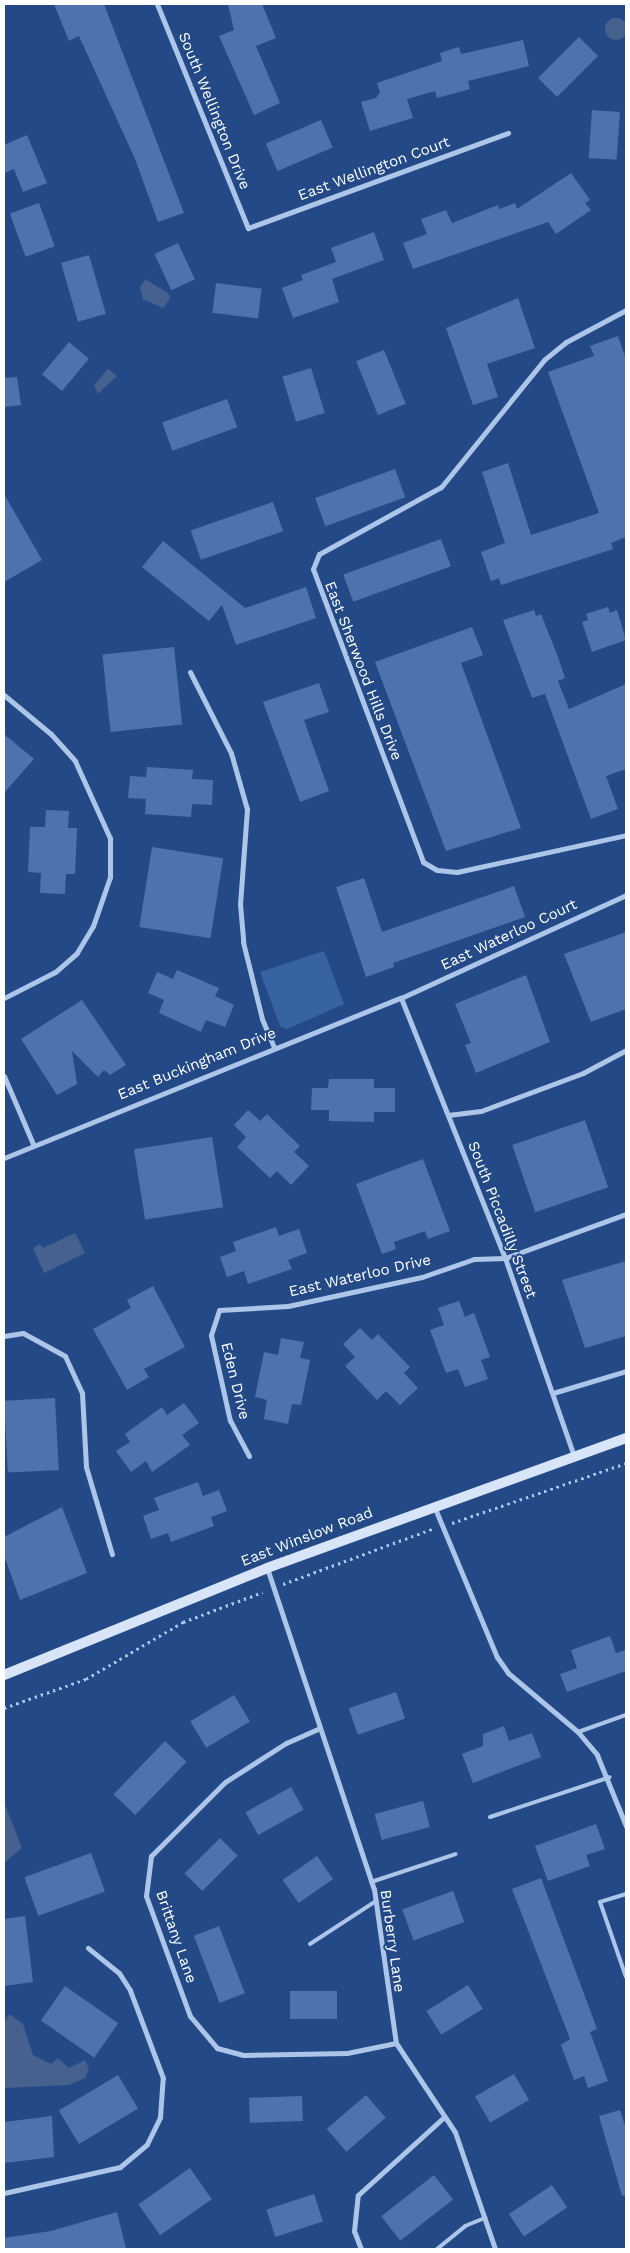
<!DOCTYPE html>
<style>
body{margin:0}
#map{position:relative;width:630px;height:2253px;overflow:hidden;background:#234a86;font-family:"Work Sans",sans-serif}
div>[style]{position:absolute}
[style*='--x']{left:calc(var(--x)*1px);top:calc(var(--y)*1px);width:calc(var(--w)*1px);rotate:calc(var(--a)*1deg)}
.green>*{inset:0;background:#3863a3}
.water>*{inset:0;background:#46618d}
.round{border-radius:50%}
.building>*{inset:0;background:#4c73ae;transform-origin:0 0}
.path>*{height:3px;margin-top:-1.5px;transform-origin:0;background:repeating-linear-gradient(90deg,#adc5e9 0 2.5px,transparent 0 6.5px)}
.service>*{height:4px;margin:-2px;padding:0 2px;transform-origin:2px;border-radius:2px;background:#adc5e9}
.minor>*{height:5px;margin:-2.5px;padding:0 2.5px;transform-origin:2.5px;border-radius:2.5px;background:#adc5e9}
.secondary>*{height:10px;margin:-5px;padding:0 5px;transform-origin:5px;border-radius:5px;background:#d8e4f7}
span{translate:-50% -50%;white-space:nowrap;text-align:center;line-height:1.15;-webkit-text-stroke:4px #234a86;paint-order:stroke}
.street-label{font-size:15px;color:#fff}
.frame{position:absolute;inset:0;border:5px solid #fff;pointer-events:none}
</style>
<div id="map">
<div class="green">
<i style="clip-path:polygon(324px 951px,344px 1004px,287px 1029px,280px 1026px,260px 972px)"></i>
</div>
<div class="water">
<i class="round" style="left:605px;top:18px;width:22px;height:22px"></i>
<i style="clip-path:polygon(145px 279px,168px 293px,170px 299px,163px 308px,143px 299px,140px 288px)"></i>
<i style="clip-path:polygon(108px 369px,117px 376px,98px 394px,94px 385px)"></i>
<i style="clip-path:polygon(75px 1233px,85px 1253px,44px 1273px,33px 1248px,40px 1244px,43px 1248px)"></i>
<i style="clip-path:polygon(4px 1802px,22px 1848px,4px 1863px)"></i>
<i style="clip-path:polygon(9px 2014px,23px 2024px,33px 2055px,51px 2064px,58px 2058px,69px 2068px,85px 2060px,89px 2069px,85px 2078px,69px 2085px,4px 2088px,4px 2024px)"></i>
</div>
<div class="building">
<i style="clip-path:polygon(54px 4px,104px 4px,184px 213px,158px 222px,135px 159px,79px 36px,69px 41px)"></i>
<i style="clip-path:polygon(228px 4px,262px 4px,276px 38px,256px 46px,280px 103px,254px 115px,219px 36px,234px 30px)"></i>
<i style="left:579px;top:37px;width:27px;height:58px;rotate:45deg"></i>
<i style="clip-path:polygon(523px 40px,529px 66px,468px 81px,470px 89px,437px 98px,435px 91px,407px 99px,413px 118px,370px 131px,361px 102px,376px 98px,380px 92px,377px 83px,442px 61px,440px 53px,459px 47px,461px 54px)"></i>
<i style="left:592px;top:110px;width:28px;height:48px;rotate:4deg"></i>
<i style="left:321px;top:120px;width:30px;height:60px;rotate:67deg"></i>
<i style="clip-path:polygon(27px 135px,47px 183px,23px 192px,14px 169px,4px 173px,4px 145px)"></i>
<i style="clip-path:polygon(571px 173px,590px 200px,585px 203px,591px 210px,556px 234px,548px 222px,413px 269px,403px 243px,427px 234px,421px 219px,446px 210px,452px 223px,498px 205px,499px 209px,515px 203px,517px 209px)"></i>
<i style="left:39px;top:203px;width:46px;height:31px;rotate:70deg"></i>
<i style="clip-path:polygon(374px 232px,384px 260px,332px 279px,339px 302px,293px 318px,282px 288px,303px 280px,301px 275px,336px 262px,331px 248px)"></i>
<i style="left:178px;top:243px;width:40px;height:26px;rotate:65deg"></i>
<i style="left:89px;top:255px;width:61px;height:29px;rotate:74deg"></i>
<i style="left:216px;top:283px;width:46px;height:30px;rotate:7deg"></i>
<i style="clip-path:polygon(518px 298px,535px 348px,487px 364px,498px 397px,473px 405px,446px 328px)"></i>
<i style="clip-path:polygon(618px 336px,626px 359px,626px 537px,611px 543px,613px 549px,592px 556px,501px 585px,499px 578px,491px 581px,481px 552px,505px 543px,482px 472px,508px 463px,531px 535px,599px 513px,548px 372px,594px 356px,590px 346px)"></i>
<i style="left:69px;top:342px;width:26px;height:42px;rotate:40deg"></i>
<i style="left:384px;top:350px;width:58px;height:30px;rotate:68deg"></i>
<i style="left:311px;top:368px;width:47px;height:30px;rotate:73deg"></i>
<i style="clip-path:polygon(17px 377px,21px 405px,4px 407px,4px 378px)"></i>
<i style="left:227px;top:399px;width:30px;height:69px;rotate:70deg"></i>
<i style="left:395px;top:469px;width:30px;height:85px;rotate:70deg"></i>
<i style="clip-path:polygon(4px 494px,42px 560px,4px 582px)"></i>
<i style="left:273px;top:502px;width:31px;height:87px;rotate:71deg"></i>
<i style="left:441px;top:539px;width:29px;height:104px;rotate:70deg"></i>
<i style="clip-path:polygon(163px 541px,245px 608px,306px 587px,316px 618px,236px 645px,222px 605px,209px 621px,142px 567px)"></i>
<i style="clip-path:polygon(608px 607px,610px 613px,617px 610px,626px 640px,592px 652px,582px 622px,588px 620px,586px 614px)"></i>
<i style="clip-path:polygon(534px 610px,536px 616px,541px 614px,558px 657px,565px 678px,558px 681px,569px 709px,626px 684px,626px 769px,606px 776px,618px 809px,591px 819px,545px 694px,532px 698px,503px 620px)"></i>
<i style="clip-path:polygon(472px 627px,483px 655px,461px 663px,521px 828px,446px 851px,375px 662px)"></i>
<i style="left:174px;top:647px;width:78px;height:72px;rotate:84deg"></i>
<i style="clip-path:polygon(319px 683px,329px 712px,304px 720px,329px 791px,300px 802px,263px 702px)"></i>
<i style="clip-path:polygon(4px 734px,34px 759px,4px 793px)"></i>
<i style="clip-path:polygon(147px 767px,193px 770px,192px 779px,213px 780px,212px 805px,192px 804px,191px 817px,145px 814px,146px 799px,128px 798px,130px 776px,146px 777px)"></i>
<i style="clip-path:polygon(46px 810px,69px 811px,68px 828px,77px 828px,75px 874px,66px 874px,65px 894px,40px 893px,41px 873px,28px 872px,30px 827px,45px 827px)"></i>
<i style="left:152px;top:847px;width:72px;height:81px;rotate:9deg"></i>
<i style="clip-path:polygon(364px 878px,382px 932px,514px 886px,525px 917px,393px 963px,394px 967px,366px 977px,336px 887px)"></i>
<i style="clip-path:polygon(626px 932px,626px 1009px,591px 1022px,564px 954px)"></i>
<i style="clip-path:polygon(177px 970px,219px 988px,215px 996px,234px 1005px,225px 1027px,206px 1020px,201px 1032px,159px 1013px,164px 1000px,148px 993px,157px 972px,173px 979px)"></i>
<i style="clip-path:polygon(526px 975px,550px 1042px,476px 1073px,465px 1045px,471px 1043px,455px 1004px)"></i>
<i style="clip-path:polygon(82px 1000px,126px 1065px,110px 1075px,104px 1070px,98px 1077px,72px 1051px,77px 1084px,57px 1095px,21px 1039px)"></i>
<i style="clip-path:polygon(329px 1079px,374px 1079px,374px 1088px,395px 1088px,395px 1112px,374px 1112px,374px 1122px,329px 1121px,329px 1110px,311px 1110px,312px 1088px,328px 1088px)"></i>
<i style="clip-path:polygon(248px 1110px,260px 1121px,267px 1114px,300px 1146px,294px 1152px,309px 1166px,291px 1185px,277px 1171px,270px 1178px,237px 1147px,246px 1137px,234px 1125px)"></i>
<i style="left:585px;top:1120px;width:71px;height:77px;rotate:71deg"></i>
<i style="left:212px;top:1137px;width:71px;height:79px;rotate:81deg"></i>
<i style="clip-path:polygon(423px 1159px,450px 1231px,428px 1239px,425px 1231px,394px 1242px,396px 1249px,382px 1254px,356px 1184px)"></i>
<i style="clip-path:polygon(276px 1227px,279px 1236px,299px 1229px,307px 1253px,288px 1260px,292px 1269px,248px 1284px,244px 1271px,227px 1277px,220px 1257px,236px 1251px,233px 1242px)"></i>
<i style="clip-path:polygon(626px 1261px,626px 1336px,585px 1348px,562px 1280px)"></i>
<i style="clip-path:polygon(153px 1286px,185px 1347px,144px 1369px,149px 1377px,127px 1390px,93px 1329px,131px 1308px,127px 1300px)"></i>
<i style="clip-path:polygon(459px 1301px,465px 1317px,474px 1313px,490px 1357px,481px 1360px,488px 1379px,465px 1387px,458px 1369px,446px 1373px,430px 1330px,444px 1325px,438px 1308px)"></i>
<i style="clip-path:polygon(360px 1328px,372px 1340px,378px 1334px,410px 1367px,404px 1373px,418px 1388px,400px 1405px,386px 1391px,377px 1400px,345px 1366px,355px 1357px,343px 1344px)"></i>
<i style="clip-path:polygon(281px 1338px,304px 1342px,300px 1358px,310px 1360px,301px 1405px,292px 1404px,288px 1424px,264px 1419px,267px 1400px,255px 1397px,264px 1352px,278px 1355px)"></i>
<i style="left:55px;top:1398px;width:72px;height:51px;rotate:87deg"></i>
<i style="clip-path:polygon(184px 1403px,199px 1423px,182px 1435px,190px 1445px,152px 1472px,146px 1461px,131px 1472px,116px 1451px,130px 1442px,125px 1434px,162px 1407px,167px 1415px)"></i>
<i style="clip-path:polygon(198px 1482px,203px 1496px,219px 1490px,227px 1511px,211px 1517px,214px 1526px,171px 1542px,168px 1533px,151px 1539px,143px 1516px,159px 1510px,154px 1498px)"></i>
<i style="clip-path:polygon(62px 1507px,87px 1573px,20px 1600px,4px 1555px,4px 1537px)"></i>
<i style="clip-path:polygon(610px 1636px,616px 1653px,626px 1650px,626px 1671px,567px 1692px,560px 1674px,577px 1668px,571px 1650px)"></i>
<i style="left:396px;top:1692px;width:28px;height:50px;rotate:71deg"></i>
<i style="left:234px;top:1695px;width:31px;height:51px;rotate:59deg"></i>
<i style="clip-path:polygon(504px 1726px,509px 1741px,532px 1733px,541px 1757px,473px 1783px,462px 1754px,483px 1746px,483px 1734px)"></i>
<i style="left:165px;top:1741px;width:30px;height:74px;rotate:44deg"></i>
<i style="left:291px;top:1787px;width:26px;height:52px;rotate:61deg"></i>
<i style="left:423px;top:1801px;width:27px;height:50px;rotate:75deg"></i>
<i style="clip-path:polygon(596px 1824px,605px 1849px,586px 1855px,590px 1866px,548px 1881px,535px 1846px)"></i>
<i style="left:220px;top:1838px;width:25px;height:50px;rotate:45deg"></i>
<i style="left:91px;top:1853px;width:41px;height:71px;rotate:70deg"></i>
<i style="left:317px;top:1856px;width:28px;height:42px;rotate:55deg"></i>
<i style="clip-path:polygon(541px 1878px,597px 2029px,590px 2032px,608px 2081px,588px 2088px,584px 2076px,574px 2080px,561px 2045px,570px 2039px,512px 1889px)"></i>
<i style="left:453px;top:1891px;width:33px;height:54px;rotate:70deg"></i>
<i style="clip-path:polygon(25px 1916px,33px 1982px,4px 1986px,4px 1919px)"></i>
<i style="left:219px;top:1926px;width:72px;height:27px;rotate:69deg"></i>
<i style="left:468px;top:1985px;width:28px;height:49px;rotate:58deg"></i>
<i style="left:65px;top:1986px;width:65px;height:42px;rotate:35deg"></i>
<i style="left:337px;top:1991px;width:28px;height:47px;rotate:90deg"></i>
<i style="left:514px;top:2074px;width:30px;height:45px;rotate:60deg"></i>
<i style="left:118px;top:2075px;width:39px;height:69px;rotate:59deg"></i>
<i style="left:366px;top:2095px;width:30px;height:52px;rotate:49deg"></i>
<i style="left:302px;top:2096px;width:25px;height:53px;rotate:88deg"></i>
<i style="clip-path:polygon(620px 2110px,626px 2129px,626px 2195px,622px 2196px,599px 2116px)"></i>
<i style="clip-path:polygon(52px 2116px,54px 2157px,4px 2163px,4px 2122px)"></i>
<i style="left:190px;top:2168px;width:38px;height:63px;rotate:55deg"></i>
<i style="left:434px;top:2175px;width:31px;height:67px;rotate:52deg"></i>
<i style="left:552px;top:2185px;width:27px;height:52px;rotate:56deg"></i>
<i style="left:314px;top:2194px;width:29px;height:50px;rotate:72deg"></i>
<i style="clip-path:polygon(117px 2212px,126px 2249px,4px 2249px,4px 2238px,51px 2231px)"></i>
</div>
<div class="path">
<i style="--x:452;--y:1523;--w:184;--a:-19"></i>
<i style="--x:283;--y:1584;--w:159;--a:-20.3"></i>
<i style="--x:4;--y:1708;--w:87;--a:-19.5"></i>
<i style="--x:86;--y:1679;--w:113;--a:-30.4"></i>
<i style="--x:183;--y:1622;--w:85;--a:-20.6"></i>
</div>
<div class="service">
<i style="--x:578;--y:1732;--w:51;--a:-19.5"></i>
<i style="--x:490;--y:1817;--w:126;--a:-18.4"></i>
<i style="--x:371;--y:1882;--w:89;--a:-18.2"></i>
<i style="--x:626;--y:1894;--w:27;--a:163"></i>
<i style="--x:600;--y:1902;--w:79;--a:70.9"></i>
<i style="--x:310;--y:1944;--w:79;--a:-33.1"></i>
<i style="--x:437;--y:2249;--w:36;--a:-39"></i>
<i style="--x:465;--y:2226;--w:22;--a:-22"></i>
</div>
<div class="minor">
<i style="--x:157;--y:4;--w:242;--a:67.9"></i>
<i style="--x:248;--y:228;--w:277;--a:-20.1"></i>
<i style="--x:626;--y:310;--w:68;--a:151.9"></i>
<i style="--x:566;--y:342;--w:28;--a:141"></i>
<i style="--x:544;--y:360;--w:164;--a:129"></i>
<i style="--x:441;--y:487;--w:139;--a:151.2"></i>
<i style="--x:319;--y:554;--w:16;--a:112"></i>
<i style="--x:313;--y:569;--w:313;--a:69.4"></i>
<i style="--x:423;--y:862;--w:16;--a:30"></i>
<i style="--x:437;--y:870;--w:20;--a:6"></i>
<i style="--x:457;--y:872;--w:173;--a:-12.3"></i>
<i style="--x:190;--y:672;--w:91;--a:63.2"></i>
<i style="--x:231;--y:753;--w:58;--a:74.1"></i>
<i style="--x:247;--y:809;--w:95;--a:94.2"></i>
<i style="--x:240;--y:904;--w:38;--a:85"></i>
<i style="--x:243;--y:942;--w:79;--a:76.1"></i>
<i style="--x:262;--y:1019;--w:30;--a:67"></i>
<i style="--x:4;--y:695;--w:61;--a:39.7"></i>
<i style="--x:51;--y:734;--w:36;--a:48"></i>
<i style="--x:75;--y:761;--w:85;--a:65.6"></i>
<i style="--x:110;--y:838;--w:39;--a:90"></i>
<i style="--x:110;--y:877;--w:52;--a:109.1"></i>
<i style="--x:93;--y:926;--w:31;--a:121"></i>
<i style="--x:77;--y:953;--w:29;--a:139"></i>
<i style="--x:55;--y:972;--w:57;--a:153"></i>
<i style="--x:401;--y:998;--w:280;--a:68.2"></i>
<i style="--x:505;--y:1258;--w:207;--a:70.8"></i>
<i style="--x:4;--y:1076;--w:74;--a:66.9"></i>
<i style="--x:448;--y:1115;--w:33;--a:-7"></i>
<i style="--x:481;--y:1111;--w:109;--a:-20.4"></i>
<i style="--x:583;--y:1073;--w:49;--a:-28.1"></i>
<i style="--x:4;--y:1158;--w:428;--a:-22"></i>
<i style="--x:401;--y:998;--w:247;--a:-24.6"></i>
<i style="--x:4;--y:1336;--w:19;--a:-9"></i>
<i style="--x:23;--y:1333;--w:48;--a:28.7"></i>
<i style="--x:65;--y:1356;--w:41;--a:65.3"></i>
<i style="--x:82;--y:1393;--w:74;--a:86.9"></i>
<i style="--x:86;--y:1467;--w:91;--a:73.4"></i>
<i style="--x:553;--y:1393;--w:76;--a:-16.8"></i>
<i style="--x:249;--y:1456;--w:40;--a:-118"></i>
<i style="--x:230;--y:1421;--w:88;--a:-102.5"></i>
<i style="--x:211;--y:1335;--w:26;--a:-72"></i>
<i style="--x:219;--y:1310;--w:69;--a:-3.3"></i>
<i style="--x:288;--y:1306;--w:137;--a:-12.2"></i>
<i style="--x:422;--y:1277;--w:55;--a:-19.1"></i>
<i style="--x:474;--y:1259;--w:31;--a:-2"></i>
<i style="--x:505;--y:1258;--w:129;--a:-20"></i>
<i style="--x:434;--y:1506;--w:164;--a:67.4"></i>
<i style="--x:497;--y:1657;--w:19;--a:55"></i>
<i style="--x:508;--y:1673;--w:92;--a:40.1"></i>
<i style="--x:578;--y:1732;--w:30;--a:50"></i>
<i style="--x:597;--y:1755;--w:77;--a:67.8"></i>
<i style="--x:267;--y:1568;--w:338;--a:71.6"></i>
<i style="--x:374;--y:1889;--w:156;--a:81.9"></i>
<i style="--x:396;--y:2043;--w:107;--a:56.5"></i>
<i style="--x:455;--y:2132;--w:124;--a:71.1"></i>
<i style="--x:320;--y:1728;--w:37;--a:156"></i>
<i style="--x:286;--y:1743;--w:72;--a:147.4"></i>
<i style="--x:225;--y:1782;--w:105;--a:135"></i>
<i style="--x:151;--y:1856;--w:40;--a:97.1"></i>
<i style="--x:146;--y:1896;--w:128;--a:69.9"></i>
<i style="--x:190;--y:2016;--w:42;--a:49.8"></i>
<i style="--x:217;--y:2048;--w:27;--a:15"></i>
<i style="--x:243;--y:2055;--w:104;--a:-1.1"></i>
<i style="--x:347;--y:2053;--w:50;--a:-11.5"></i>
<i style="--x:4;--y:2193;--w:119;--a:-12.6"></i>
<i style="--x:120;--y:2167;--w:35;--a:-40"></i>
<i style="--x:147;--y:2144;--w:30;--a:-64"></i>
<i style="--x:160;--y:2117;--w:39;--a:-86"></i>
<i style="--x:163;--y:2078;--w:94;--a:-110.6"></i>
<i style="--x:130;--y:1990;--w:20;--a:-123"></i>
<i style="--x:119;--y:1973;--w:40;--a:-141"></i>
<i style="--x:361;--y:2249;--w:19;--a:-111"></i>
<i style="--x:354;--y:2231;--w:36;--a:-84"></i>
<i style="--x:358;--y:2195;--w:116;--a:-42.2"></i>
</div>
<div class="secondary">
<i style="--x:4;--y:1675;--w:284;--a:-22.1"></i>
<i style="--x:267;--y:1568;--w:382;--a:-19.9"></i>
</div>
<div class="street-label">
<span style="left:214px;top:111px;rotate:68deg">South Wellington Drive</span>
<span style="left:374px;top:169px;rotate:-20deg">East Wellington Court</span>
<span style="left:363px;top:671px;rotate:69deg">East Sherwood Hills Drive</span>
<span style="left:509px;top:935px;rotate:-25deg">East Waterloo Court</span>
<span style="left:197px;top:1064px;rotate:-22deg">East Buckingham Drive</span>
<span style="left:502px;top:1220px;rotate:69deg">South Piccadilly Street</span>
<span style="left:360px;top:1276px;rotate:-13deg">East Waterloo Drive</span>
<span style="left:235px;top:1381px;rotate:76deg">Eden Drive</span>
<span style="left:307px;top:1537px;rotate:-21deg">East Winslow Road</span>
<span style="left:176px;top:1937px;rotate:71deg">Brittany Lane</span>
<span style="left:392px;top:1941px;rotate:82deg">Burberry Lane</span>
</div>
<div class="frame"></div>
</div>
